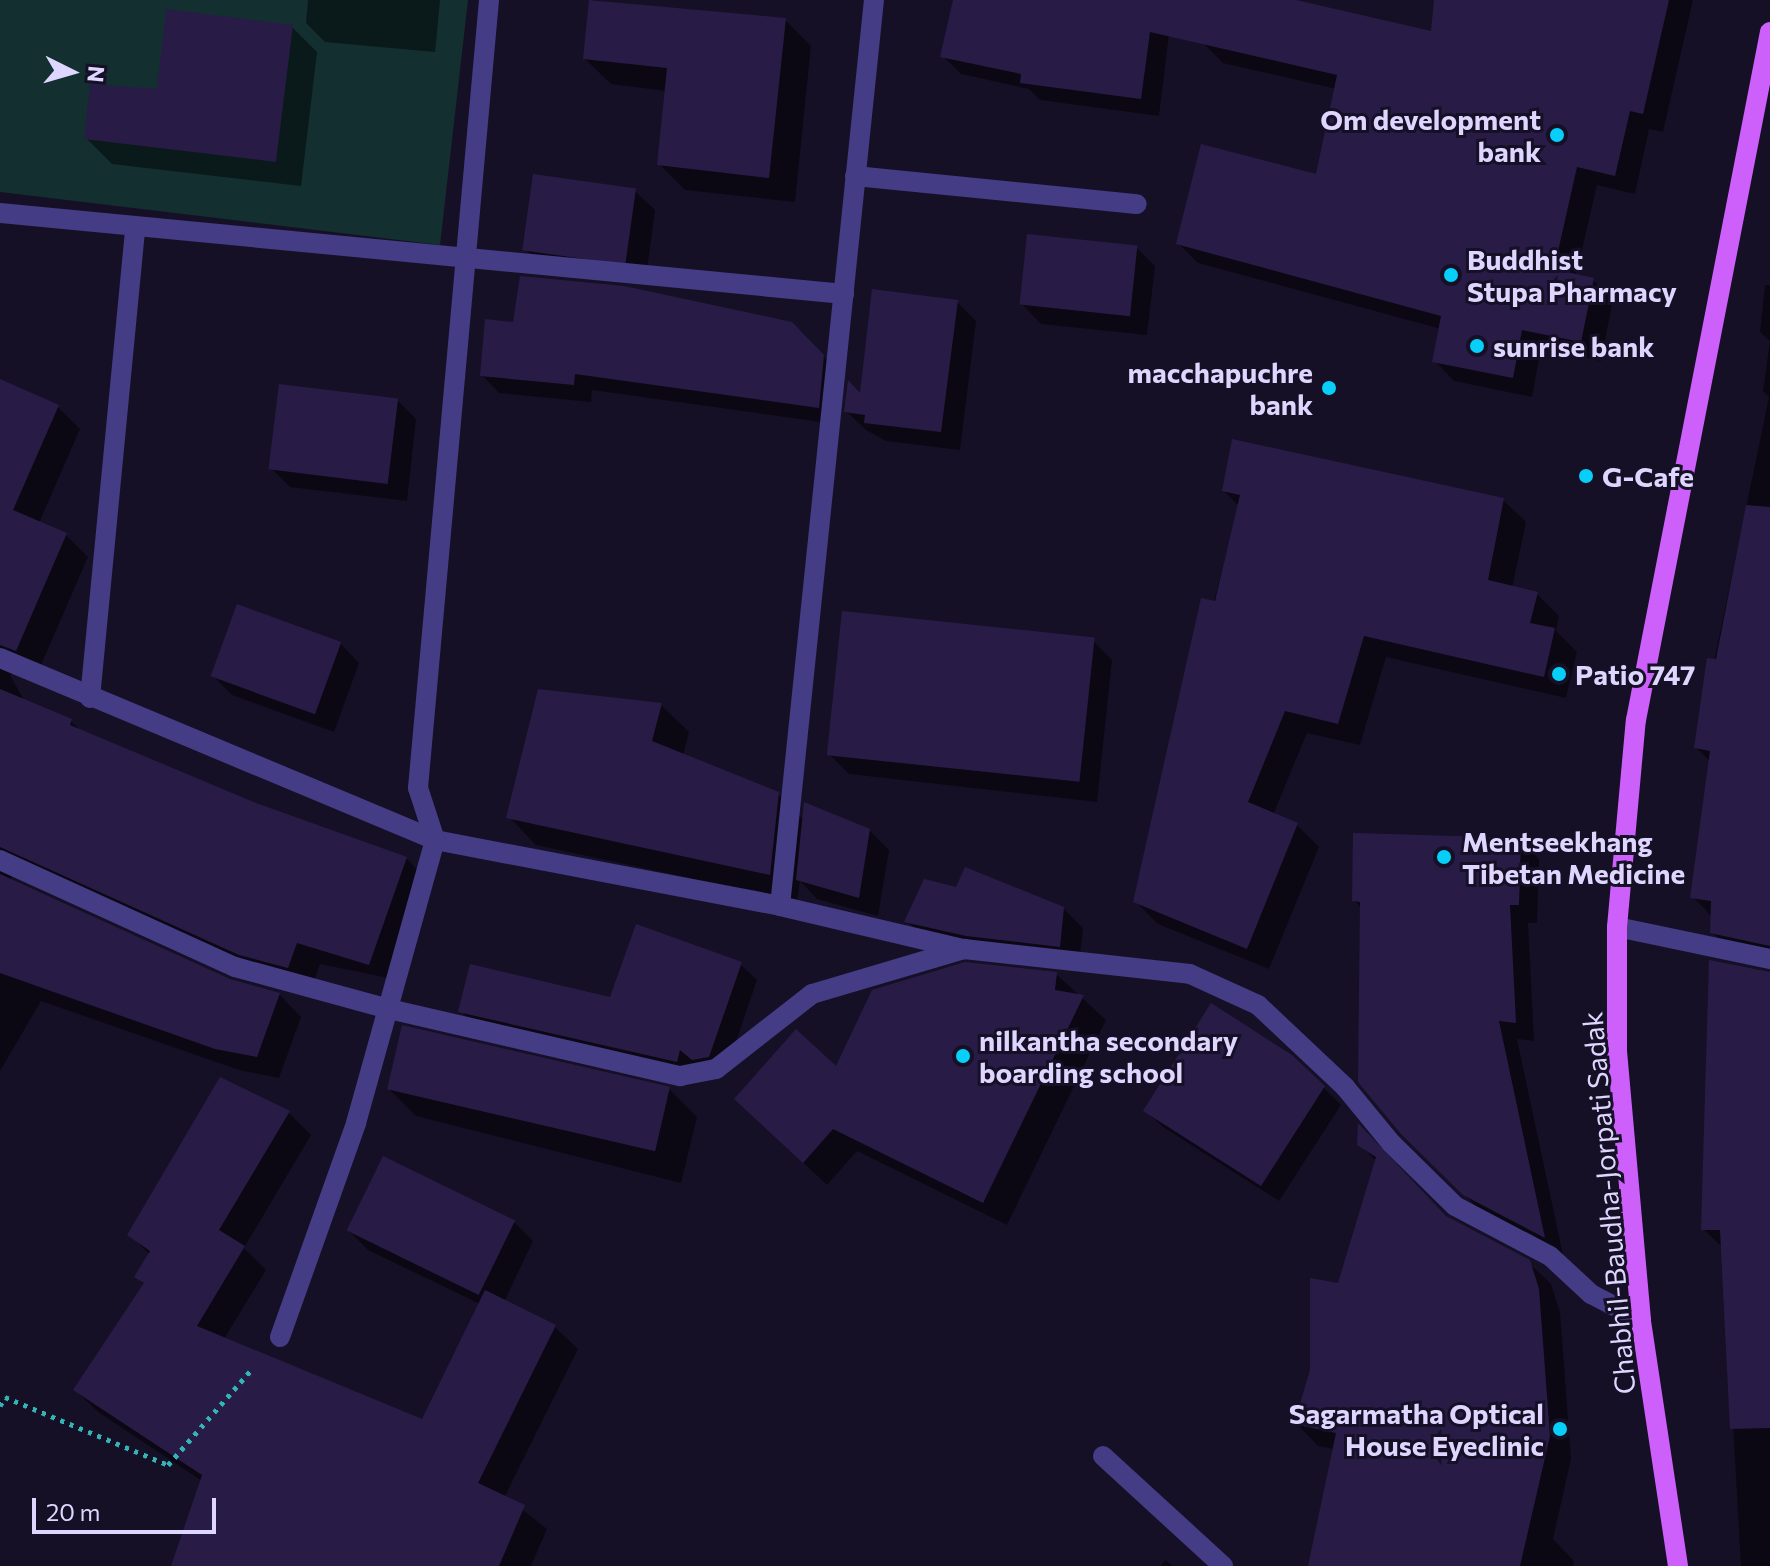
<!DOCTYPE html>
<style>
body{margin:0}
#map{position:relative;width:1770px;height:1566px;overflow:hidden;background:#151026;font-family:Commissioner,sans-serif}
div>[style]{position:absolute}
[style*='--x']{left:calc(var(--x)*1px);top:calc(var(--y)*1px);width:calc(var(--w)*1px);rotate:calc(var(--a)*1deg)}
.green>*{inset:0;background:#132f30}
.shadow>*{inset:0;background:#0007}
.building>*{inset:0;background:#281c47;transform-origin:0 0}
.path>*{height:5px;margin-top:-2.5px;transform-origin:0;background:repeating-linear-gradient(90deg,#33b4b6 0 4px,transparent 0 10px)}
.minor>*{height:20px;margin:-10px;padding:0 10px;transform-origin:10px;border-radius:10px;background:#443c84}
.major>*{height:20px;margin:-10px;padding:0 10px;transform-origin:10px;border-radius:10px;background:#cd60fb}
.dots>*{width:22px;height:22px;translate:-50% -50%;box-sizing:border-box;border:4px solid #151026;border-radius:50%}
span{translate:-50% -50%;white-space:nowrap;text-align:center;line-height:1.15;-webkit-text-stroke:6px #151026;paint-order:stroke}
.poi-label{font-size:28px;color:#ded6fe;font-weight:700}
.right{translate:-100% -50%;text-align:right}
.left{translate:0 -50%;text-align:left}
.street-label{font-size:28px;color:#ded6fe}
.north{position:absolute;left:32px;top:32px;width:80px;height:80px;-webkit-text-stroke:6px #151026;paint-order:stroke;rotate:95deg;font-size:22px;font-weight:700;line-height:32px;text-align:center;color:#ded6fe}
.north::after{content:'';display:block;margin:auto;width:28px;height:36px;background:#ded6fe;clip-path:polygon(50% 0,100% 100%,50% 72%,0 100%)}
.scale{position:absolute;left:32px;top:1498px;width:184px;height:36px;box-sizing:border-box;border:4px solid #ded6fe;border-top:0;padding-left:10px;font-size:24px;line-height:28px;white-space:nowrap;color:#ded6fe;-webkit-text-stroke:6px #151026;paint-order:stroke}
</style>
<div id="map">
<div class="green">
<i style="clip-path:polygon(0 0,468px 0,440px 245px,0 192px)"></i>
</div>
<div class="shadow">
<i style="clip-path:polygon(308px 0,440px 0,435px 52px,325px 42px,306px 23px)"></i>
<i style="clip-path:polygon(591px 0,785px 20px,811px 46px,795px 202px,685px 190px,659px 164px,667px 91px,611px 84px,585px 59px)"></i>
<i style="clip-path:polygon(955px 0,1153px 0,1171px 18px,1159px 116px,1040px 100px,1029px 89px,961px 74px,943px 56px)"></i>
<i style="clip-path:polygon(1214px 0,1287px 0,1477px 50px,1489px 0,1693px 0,1663px 132px,1649px 129px,1635px 194px,1597px 185px,1576px 276px,1593px 280px,1613px 299px,1601px 361px,1541px 348px,1532px 397px,1454px 381px,1435px 361px,1441px 329px,1198px 263px,1178px 243px,1317px 177px,1336px 89px,1223px 63px,1204px 44px)"></i>
<i style="clip-path:polygon(292px 27px,317px 52px,301px 186px,112px 164px,87px 139px,158px 92px)"></i>
<i style="clip-path:polygon(635px 191px,655px 210px,646px 278px,546px 269px,526px 250px)"></i>
<i style="clip-path:polygon(1136px 247px,1155px 266px,1147px 335px,1041px 324px,1022px 304px)"></i>
<i style="clip-path:polygon(1765px 285px,1770px 285px,1770px 962px,1735px 955px,1712px 932px,1713px 918px,1693px 897px,1710px 761px,1696px 748px,1769px 397px,1763px 391px,1770px 341px,1760px 332px)"></i>
<i style="clip-path:polygon(957px 302px,976px 321px,960px 450px,886px 441px,866px 430px,846px 411px)"></i>
<i style="clip-path:polygon(809px 341px,840px 374px,835px 424px,592px 390px,591px 402px,499px 393px,482px 375px)"></i>
<i style="clip-path:polygon(0 381px,58px 407px,80px 429px,39px 523px,66px 535px,88px 557px,38px 672px,22px 666px,10px 675px,25px 702px,71px 721px,83px 733px,255px 805px,406px 858px,428px 881px,393px 979px,320px 964px,311px 989px,14px 872px,10px 881px,229px 981px,279px 994px,301px 1017px,279px 1078px,239px 1070px,41px 1001px,0 1071px)"></i>
<i style="clip-path:polygon(397px 400px,416px 419px,407px 501px,290px 487px,271px 468px)"></i>
<i style="clip-path:polygon(1224px 491px,1503px 500px,1526px 522px,1512px 588px,1537px 594px,1559px 616px,1556px 631px,1577px 652px,1566px 698px,1386px 657px,1360px 745px,1307px 733px,1273px 815px,1297px 825px,1319px 847px,1269px 969px,1158px 924px,1135px 901px,1239px 506px)"></i>
<i style="clip-path:polygon(1093px 641px,1112px 660px,1097px 802px,849px 774px,829px 754px)"></i>
<i style="clip-path:polygon(340px 643px,359px 663px,334px 732px,232px 695px,213px 676px)"></i>
<i style="clip-path:polygon(661px 705px,689px 732px,683px 756px,778px 794px,804px 820px,869px 830px,889px 850px,878px 916px,817px 899px,800px 881px,797px 901px,536px 845px,509px 817px)"></i>
<i style="clip-path:polygon(1520px 840px,1539px 859px,1537px 923px,1528px 923px,1534px 1041px,1517px 1039px,1563px 1255px,1484px 1214px,1402px 1133px,1362px 909px,1354px 900px)"></i>
<i style="clip-path:polygon(1063px 908px,1083px 928px,1079px 965px,926px 940px,907px 921px)"></i>
<i style="clip-path:polygon(740px 964px,757px 980px,725px 1074px,693px 1078px,477px 1028px,461px 1011px,612px 1000px)"></i>
<i style="clip-path:polygon(1770px 973px,1770px 1566px,1741px 1566px,1723px 1248px,1703px 1229px)"></i>
<i style="clip-path:polygon(1056px 974px,1106px 1020px,1007px 1225px,857px 1151px,827px 1185px,760px 1122px,837px 1069px)"></i>
<i style="clip-path:polygon(1323px 1087px,1341px 1105px,1279px 1201px,1163px 1127px,1145px 1110px)"></i>
<i style="clip-path:polygon(388px 1088px,669px 1089px,697px 1117px,681px 1183px,416px 1116px)"></i>
<i style="clip-path:polygon(289px 1113px,311px 1135px,244px 1248px,266px 1270px,224px 1339px,422px 1422px,480px 1304px,368px 1250px,349px 1231px,514px 1222px,533px 1241px,504px 1302px,555px 1327px,578px 1349px,505px 1496px,547px 1529px,531px 1566px,173px 1566px,202px 1481px,98px 1412px,75px 1390px,145px 1285px,136px 1277px,150px 1255px,130px 1235px)"></i>
<i style="clip-path:polygon(1360px 1128px,1447px 1218px,1528px 1262px,1551px 1284px,1560px 1312px,1571px 1459px,1553px 1539px,1574px 1561px,1573px 1566px,1311px 1566px,1334px 1449px,1318px 1446px,1297px 1424px,1376px 1161px,1359px 1144px)"></i>
<i style="clip-path:polygon(1165px 1560px,1173px 1566px,1161px 1566px)"></i>
</div>
<div class="building">
<i style="clip-path:polygon(589px 0,786px 18px,769px 178px,657px 165px,667px 68px,583px 59px)"></i>
<i style="clip-path:polygon(953px 0,1296px 0,1431px 31px,1434px 0,1669px 0,1643px 114px,1630px 111px,1615px 176px,1577px 167px,1554px 269px,1594px 278px,1581px 342px,1522px 330px,1513px 378px,1432px 362px,1441px 316px,1176px 244px,1201px 144px,1316px 174px,1337px 75px,1150px 32px,1141px 99px,1020px 83px,1021px 74px,940px 57px)"></i>
<i style="clip-path:polygon(166px 9px,293px 25px,276px 162px,84px 139px,90px 84px,157px 89px)"></i>
<i style="left:533px;top:174px;width:104px;height:77px;rotate:8deg"></i>
<i style="left:1027px;top:234px;width:111px;height:71px;rotate:6deg"></i>
<i style="clip-path:polygon(520px 276px,624px 286px,792px 322px,824px 355px,819px 408px,575px 374px,574px 385px,480px 376px,485px 319px,513px 322px)"></i>
<i style="clip-path:polygon(872px 289px,958px 300px,941px 432px,864px 423px,865px 415px,844px 412px,848px 380px,860px 393px)"></i>
<i style="clip-path:polygon(0 379px,59px 405px,13px 510px,67px 533px,16px 651px,0 645px)"></i>
<i style="left:279px;top:384px;width:120px;height:86px;rotate:7deg"></i>
<i style="clip-path:polygon(1232px 439px,1504px 498px,1488px 580px,1538px 592px,1530px 623px,1555px 628px,1544px 677px,1364px 636px,1338px 724px,1285px 711px,1248px 802px,1298px 823px,1247px 949px,1133px 902px,1201px 598px,1215px 601px,1240px 495px,1222px 491px)"></i>
<i style="clip-path:polygon(1746px 505px,1770px 507px,1770px 946px,1710px 933px,1711px 901px,1690px 898px,1710px 751px,1694px 748px,1707px 658px,1716px 659px)"></i>
<i style="left:237px;top:604px;width:111px;height:77px;rotate:20deg"></i>
<i style="left:842px;top:611px;width:254px;height:145px;rotate:6deg"></i>
<i style="clip-path:polygon(0 689px,72px 719px,70px 725px,256px 803px,407px 857px,369px 965px,297px 943px,288px 968px,239px 955px,0 847px)"></i>
<i style="clip-path:polygon(538px 689px,662px 703px,652px 741px,779px 792px,770px 875px,506px 818px)"></i>
<i style="clip-path:polygon(804px 802px,870px 829px,859px 898px,796px 880px)"></i>
<i style="clip-path:polygon(1353px 833px,1521px 838px,1519px 905px,1510px 905px,1516px 1023px,1499px 1021px,1545px 1238px,1463px 1195px,1401px 1134px,1358px 1082px,1360px 902px,1352px 901px)"></i>
<i style="clip-path:polygon(965px 867px,1064px 907px,1060px 947px,966px 936px,904px 922px,924px 879px,956px 887px)"></i>
<i style="clip-path:polygon(0 874px,230px 979px,280px 993px,257px 1057px,215px 1049px,0 973px)"></i>
<i style="clip-path:polygon(636px 924px,742px 962px,709px 1057px,692px 1060px,680px 1050px,677px 1062px,458px 1012px,470px 964px,610px 997px)"></i>
<i style="clip-path:polygon(1709px 960px,1770px 972px,1770px 1428px,1730px 1429px,1720px 1230px,1701px 1230px)"></i>
<i style="clip-path:polygon(965px 962px,1057px 972px,1055px 990px,1084px 995px,983px 1203px,833px 1129px,803px 1163px,734px 1099px,796px 1029px,836px 1066px,872px 990px)"></i>
<i style="clip-path:polygon(1211px 1003px,1292px 1055px,1325px 1086px,1261px 1186px,1143px 1111px)"></i>
<i style="left:402px;top:1025px;width:275px;height:66px;rotate:13deg"></i>
<i style="clip-path:polygon(220px 1077px,290px 1111px,219px 1230px,245px 1246px,197px 1326px,422px 1419px,485px 1290px,556px 1325px,478px 1483px,525px 1505px,499px 1566px,171px 1566px,202px 1475px,73px 1390px,144px 1283px,134px 1277px,150px 1251px,127px 1235px)"></i>
<i style="clip-path:polygon(1358px 1123px,1446px 1216px,1530px 1260px,1539px 1289px,1550px 1436px,1520px 1566px,1308px 1566px,1336px 1433px,1294px 1424px,1310px 1370px,1310px 1278px,1338px 1283px,1376px 1157px,1357px 1145px)"></i>
<i style="left:383px;top:1156px;width:147px;height:83px;rotate:26deg"></i>
</div>
<div class="path">
<i style="--x:0;--y:1406;--w:10;--a:-61"></i>
<i style="--x:5;--y:1397;--w:177;--a:22.6"></i>
<i style="--x:168;--y:1465;--w:129;--a:-48.8"></i>
</div>
<div class="minor">
<i style="--x:855;--y:176;--w:283;--a:5.7"></i>
<i style="--x:0;--y:213;--w:848;--a:5.48"></i>
<i style="--x:0;--y:658;--w:472;--a:22.7"></i>
<i style="--x:435;--y:840;--w:351;--a:10.8"></i>
<i style="--x:780;--y:906;--w:189;--a:13.2"></i>
<i style="--x:90;--y:698;--w:471;--a:-84.5"></i>
<i style="--x:0;--y:860;--w:258;--a:24.5"></i>
<i style="--x:235;--y:967;--w:160;--a:15.3"></i>
<i style="--x:389;--y:1009;--w:299;--a:13"></i>
<i style="--x:680;--y:1076;--w:37;--a:-11"></i>
<i style="--x:716;--y:1069;--w:122;--a:-38"></i>
<i style="--x:812;--y:994;--w:159;--a:-16.5"></i>
<i style="--x:964;--y:949;--w:227;--a:6.3"></i>
<i style="--x:1190;--y:974;--w:75;--a:24.5"></i>
<i style="--x:1258;--y:1005;--w:120;--a:43.3"></i>
<i style="--x:1345;--y:1087;--w:72;--a:50.6"></i>
<i style="--x:1391;--y:1143;--w:90;--a:44.5"></i>
<i style="--x:1455;--y:1206;--w:107;--a:27.8"></i>
<i style="--x:1550;--y:1256;--w:56;--a:42.8"></i>
<i style="--x:1591;--y:1294;--w:56;--a:27.5"></i>
<i style="--x:780;--y:906;--w:911;--a:-84.08"></i>
<i style="--x:1617;--y:927;--w:156;--a:11.8"></i>
<i style="--x:280;--y:1337;--w:227;--a:-70.4"></i>
<i style="--x:356;--y:1123;--w:294;--a:-74.4"></i>
<i style="--x:435;--y:840;--w:55;--a:-108.1"></i>
<i style="--x:418;--y:788;--w:791;--a:-84.85"></i>
<i style="--x:1103;--y:1456;--w:163;--a:42.5"></i>
</div>
<div class="major">
<i style="--x:1678;--y:1566;--w:249;--a:-98.6"></i>
<i style="--x:1641;--y:1320;--w:270;--a:-95.1"></i>
<i style="--x:1617;--y:1051;--w:124;--a:-90"></i>
<i style="--x:1617;--y:927;--w:208;--a:-84.8"></i>
<i style="--x:1636;--y:720;--w:701;--a:-78.98"></i>
</div>
<div class="dots">
<i style="left:1557px;top:135px;background:#07cff9"></i>
<i style="left:1451px;top:275px;background:#07cff9"></i>
<i style="left:1477px;top:346px;background:#07cff9"></i>
<i style="left:1329px;top:388px;background:#07cff9"></i>
<i style="left:1586px;top:476px;background:#07cff9"></i>
<i style="left:1559px;top:674px;background:#07cff9"></i>
<i style="left:1444px;top:857px;background:#07cff9"></i>
<i style="left:963px;top:1056px;background:#07cff9"></i>
<i style="left:1560px;top:1429px;background:#07cff9"></i>
</div>
<div class="poi-label">
<span class="right" style="left:1541px;top:135px">Om development<br>bank</span>
<span class="left" style="left:1467px;top:275px">Buddhist<br>Stupa Pharmacy</span>
<span class="left" style="left:1493px;top:346px">sunrise bank</span>
<span class="right" style="left:1313px;top:388px">macchapuchre<br>bank</span>
<span class="left" style="left:1602px;top:476px">G-Cafe</span>
<span class="left" style="left:1575px;top:674px">Patio 747</span>
<span class="left" style="left:1462px;top:857px">Mentseekhang<br>Tibetan Medicine</span>
<span class="left" style="left:979px;top:1056px">nilkantha secondary<br>boarding school</span>
<span class="right" style="left:1544px;top:1429px">Sagarmatha Optical<br>House Eyeclinic</span>
</div>
<div class="street-label">
<span style="left:1608px;top:1203px;rotate:-95deg">Chabhil-Baudha-Jorpati Sadak</span>
</div>
<div class="north">N</div>
<div class="scale">20 m</div>
</div>
